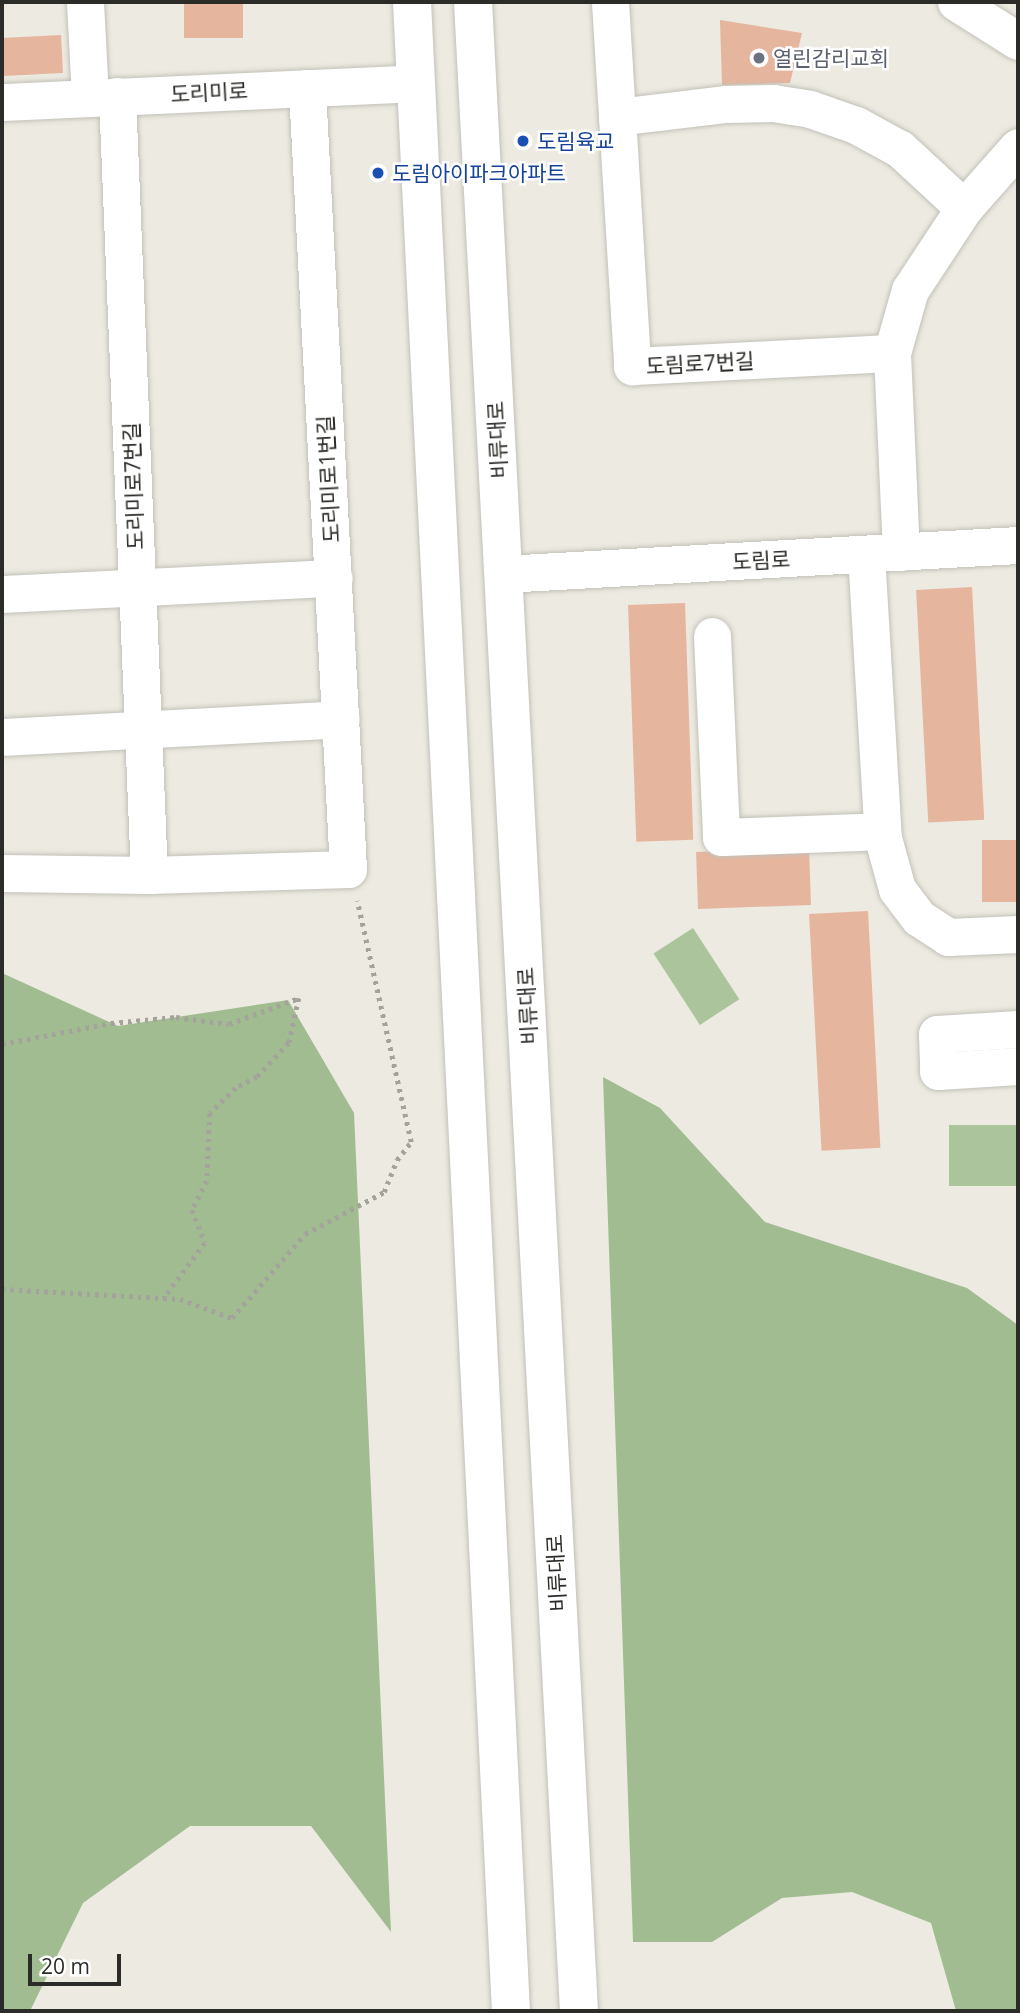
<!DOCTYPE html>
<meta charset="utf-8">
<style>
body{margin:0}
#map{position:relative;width:1020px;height:2013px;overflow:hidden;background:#eceae1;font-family:"Open Sans","Noto Sans KR",sans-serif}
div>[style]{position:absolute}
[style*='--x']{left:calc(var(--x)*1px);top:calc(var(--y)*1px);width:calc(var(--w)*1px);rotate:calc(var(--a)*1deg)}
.green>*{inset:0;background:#abc49c;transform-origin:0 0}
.forest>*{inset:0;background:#a1bc91}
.building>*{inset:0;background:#e6b59d;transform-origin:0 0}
.path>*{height:4.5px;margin-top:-2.25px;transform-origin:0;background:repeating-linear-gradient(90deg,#a3a29b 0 3.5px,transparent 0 8.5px)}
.roads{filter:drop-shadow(0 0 2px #c2c1b8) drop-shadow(0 0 2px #c2c1b8)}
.minor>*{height:37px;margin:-18.5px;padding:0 18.5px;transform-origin:18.5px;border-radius:18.5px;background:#fff}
.major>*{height:38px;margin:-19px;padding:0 19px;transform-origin:19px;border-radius:19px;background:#fff}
.dots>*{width:19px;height:19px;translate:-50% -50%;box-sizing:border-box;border:4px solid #fff;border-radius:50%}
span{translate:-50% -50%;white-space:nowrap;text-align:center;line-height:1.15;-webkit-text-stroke:5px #fff;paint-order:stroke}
.worship-label{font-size:21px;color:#5b616d}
.left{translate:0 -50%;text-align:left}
.street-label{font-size:21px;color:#2b2b27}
.transit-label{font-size:21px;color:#164399}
.frame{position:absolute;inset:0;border:4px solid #2b2b27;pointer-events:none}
.scale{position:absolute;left:28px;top:1954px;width:93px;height:32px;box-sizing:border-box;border:4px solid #2b2b27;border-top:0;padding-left:9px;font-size:21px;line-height:24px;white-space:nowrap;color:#2b2b27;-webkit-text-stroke:5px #fff;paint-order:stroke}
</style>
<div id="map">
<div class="green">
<i style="left:693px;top:928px;width:85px;height:47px;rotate:57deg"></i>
<i style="left:1018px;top:1125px;width:61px;height:69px;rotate:90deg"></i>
</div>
<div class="forest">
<i style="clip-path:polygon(2px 973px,118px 1026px,288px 1000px,354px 1113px,391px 1932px,311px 1826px,190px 1826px,83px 1903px,30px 2011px,2px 2011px)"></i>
<i style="clip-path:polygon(603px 1077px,660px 1108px,765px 1222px,967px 1288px,1018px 1325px,1018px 2011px,956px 2011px,931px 1923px,852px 1892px,782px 1898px,712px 1942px,633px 1942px)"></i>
</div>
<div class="building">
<i style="left:184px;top:2px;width:59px;height:36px"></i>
<i style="clip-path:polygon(720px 20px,802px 33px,790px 83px,722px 85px)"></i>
<i style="left:61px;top:35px;width:38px;height:59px;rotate:87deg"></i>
<i style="left:972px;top:587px;width:233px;height:56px;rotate:87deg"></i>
<i style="left:685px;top:603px;width:237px;height:57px;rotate:88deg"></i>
<i style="left:1018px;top:840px;width:62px;height:36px;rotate:90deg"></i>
<i style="left:809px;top:848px;width:57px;height:113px;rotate:88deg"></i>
<i style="left:868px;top:911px;width:237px;height:59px;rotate:87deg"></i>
</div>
<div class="path">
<i style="--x:2;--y:1044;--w:111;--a:-10.9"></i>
<i style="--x:111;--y:1023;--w:65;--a:-5.3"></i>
<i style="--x:176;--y:1017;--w:53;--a:7.5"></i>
<i style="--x:229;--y:1024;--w:75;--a:-20.4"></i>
<i style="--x:299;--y:998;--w:46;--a:102.5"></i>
<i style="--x:289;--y:1043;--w:47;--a:133.3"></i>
<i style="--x:257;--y:1077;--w:24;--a:152"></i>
<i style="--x:236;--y:1088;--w:36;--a:136"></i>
<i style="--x:210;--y:1113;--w:68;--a:92.5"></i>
<i style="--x:207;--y:1181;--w:33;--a:117"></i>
<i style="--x:192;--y:1210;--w:35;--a:68"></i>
<i style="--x:205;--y:1243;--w:69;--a:126.7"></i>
<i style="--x:2;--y:1289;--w:178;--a:3.2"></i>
<i style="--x:180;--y:1299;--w:55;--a:20.1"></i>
<i style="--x:232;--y:1318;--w:111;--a:-49"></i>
<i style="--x:305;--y:1234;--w:89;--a:-28"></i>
<i style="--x:384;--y:1192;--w:35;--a:-68"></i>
<i style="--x:397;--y:1160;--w:23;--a:-52"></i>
<i style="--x:411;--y:1142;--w:247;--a:-102.6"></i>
</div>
<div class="roads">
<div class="minor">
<i style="--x:85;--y:2;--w:96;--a:87"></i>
<i style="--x:610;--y:2;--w:365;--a:86.5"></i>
<i style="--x:632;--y:366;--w:260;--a:-2.9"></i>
<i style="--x:956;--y:2;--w:73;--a:32.2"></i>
<i style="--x:117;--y:96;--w:780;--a:87.65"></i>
<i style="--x:2;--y:102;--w:414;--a:-2.6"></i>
<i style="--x:617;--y:117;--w:110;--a:-6.8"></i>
<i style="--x:726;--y:104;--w:47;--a:-1.2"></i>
<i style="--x:773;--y:103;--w:37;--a:9"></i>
<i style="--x:810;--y:109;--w:49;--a:19.2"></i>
<i style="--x:856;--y:125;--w:50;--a:28.6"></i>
<i style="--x:900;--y:149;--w:87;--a:42.7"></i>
<i style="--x:901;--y:552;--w:199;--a:-92.6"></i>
<i style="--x:892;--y:353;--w:66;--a:-74.1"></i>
<i style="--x:910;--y:290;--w:98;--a:-56.6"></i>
<i style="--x:964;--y:208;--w:81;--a:-48.5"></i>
<i style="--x:866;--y:554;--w:285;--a:86.6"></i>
<i style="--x:883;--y:838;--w:53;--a:74.6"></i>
<i style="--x:897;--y:889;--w:36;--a:53"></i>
<i style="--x:919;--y:918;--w:35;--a:33"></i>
<i style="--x:948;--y:937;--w:70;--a:-2.5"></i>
<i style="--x:504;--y:574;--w:515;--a:-3.23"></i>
<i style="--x:2;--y:594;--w:332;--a:-2.8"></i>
<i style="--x:712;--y:636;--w:201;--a:87.4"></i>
<i style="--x:721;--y:837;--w:161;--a:-2.1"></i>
<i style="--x:2;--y:737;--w:339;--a:-3"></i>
<i style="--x:2;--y:873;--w:147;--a:0.8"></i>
<i style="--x:149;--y:875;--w:199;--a:-1.7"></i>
<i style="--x:348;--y:869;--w:782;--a:-93.01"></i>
<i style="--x:1018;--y:1029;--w:81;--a:176.5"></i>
<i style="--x:937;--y:1034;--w:37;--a:88"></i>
<i style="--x:938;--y:1071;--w:80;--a:-3.6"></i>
</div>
<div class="major">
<i style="--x:412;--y:2;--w:2011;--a:87.18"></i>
<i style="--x:473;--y:2;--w:2012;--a:86.98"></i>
</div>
</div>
<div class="dots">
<i style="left:759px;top:58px;background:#6b7280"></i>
<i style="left:523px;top:141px;background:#1a4fb4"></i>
<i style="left:378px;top:173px;background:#1a4fb4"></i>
</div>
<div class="worship-label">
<span class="left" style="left:773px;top:58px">열린감리교회</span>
</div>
<div class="street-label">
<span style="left:209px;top:92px;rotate:-3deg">도리미로</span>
<span style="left:700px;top:363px;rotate:-3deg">도림로7번길</span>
<span style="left:497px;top:440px;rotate:-93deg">비류대로</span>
<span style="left:328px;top:479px;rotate:-93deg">도리미로1번길</span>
<span style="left:133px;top:486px;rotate:-92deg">도리미로7번길</span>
<span style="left:761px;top:560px;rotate:-3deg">도림로</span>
<span style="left:527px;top:1006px;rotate:-93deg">비류대로</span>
<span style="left:556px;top:1573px;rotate:-93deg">비류대로</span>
</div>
<div class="transit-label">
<span class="left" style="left:537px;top:141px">도림육교</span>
<span class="left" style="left:392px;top:173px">도림아이파크아파트</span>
</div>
<div class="frame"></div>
<div class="scale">20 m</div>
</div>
